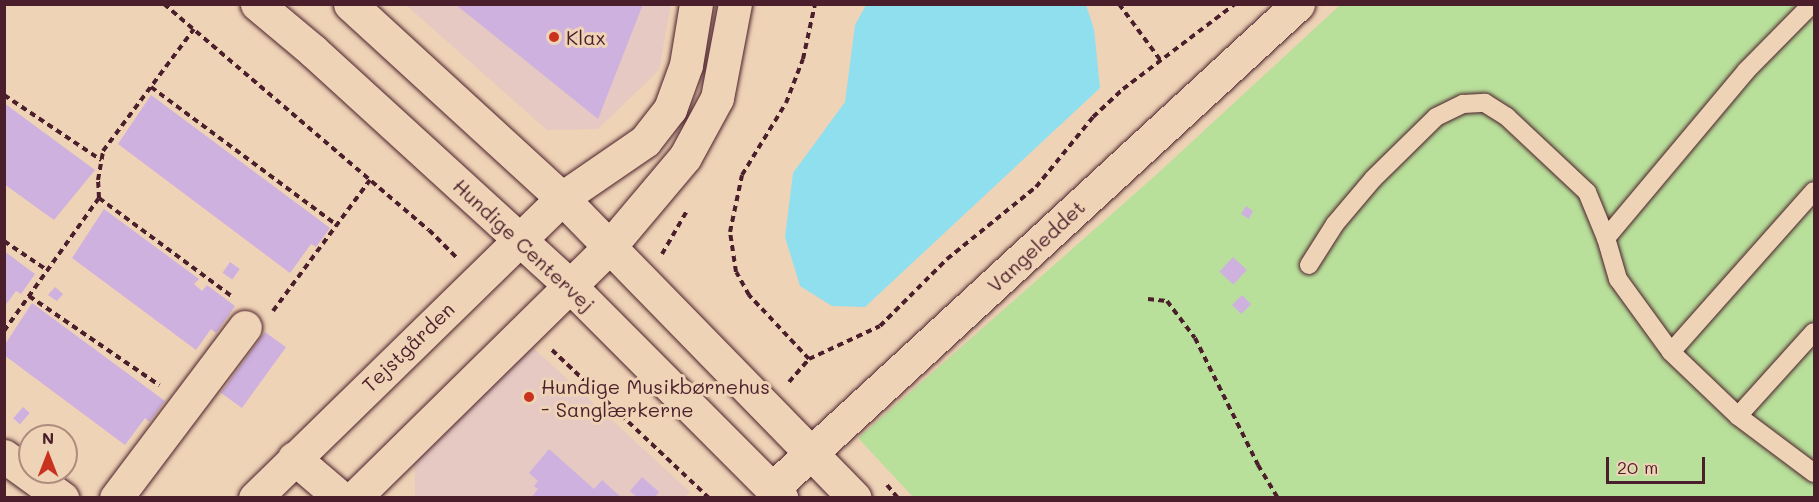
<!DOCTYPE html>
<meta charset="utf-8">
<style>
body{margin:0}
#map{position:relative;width:1819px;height:502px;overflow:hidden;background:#efd3b6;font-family:Mali,sans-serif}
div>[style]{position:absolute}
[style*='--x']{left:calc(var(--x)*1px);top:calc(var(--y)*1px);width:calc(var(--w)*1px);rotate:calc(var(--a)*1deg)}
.built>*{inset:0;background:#e5c9c2}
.green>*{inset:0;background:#b9e09b}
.water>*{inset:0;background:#90dfee}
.building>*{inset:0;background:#ceb1de;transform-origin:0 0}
.path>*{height:4px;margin-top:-2px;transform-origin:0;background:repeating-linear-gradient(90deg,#4a1f2b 0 6px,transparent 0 10.5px)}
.roads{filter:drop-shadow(0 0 2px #4a1f2b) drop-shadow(0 0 2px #4a1f2b)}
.lane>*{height:18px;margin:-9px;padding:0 9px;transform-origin:9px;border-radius:9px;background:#efd3b6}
.street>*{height:33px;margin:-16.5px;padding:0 16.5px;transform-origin:16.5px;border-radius:16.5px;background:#efd3b6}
.secondary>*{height:33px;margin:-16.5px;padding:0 16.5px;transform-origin:16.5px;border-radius:16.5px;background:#efd3b6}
.dots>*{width:16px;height:16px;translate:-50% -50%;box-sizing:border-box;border:3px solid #efd3b6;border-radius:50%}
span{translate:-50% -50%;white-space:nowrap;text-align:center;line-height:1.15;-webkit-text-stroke:6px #efd3b6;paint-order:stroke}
.poi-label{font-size:20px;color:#4a1f2b}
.left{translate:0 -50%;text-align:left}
.street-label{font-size:20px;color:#4a1f2b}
.frame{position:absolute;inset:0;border:6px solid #4a1f2b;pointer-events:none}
.north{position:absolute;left:18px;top:424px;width:60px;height:60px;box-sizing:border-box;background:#efd3b6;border:2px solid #ad8b7e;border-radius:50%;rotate:0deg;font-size:16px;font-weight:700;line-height:24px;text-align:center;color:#4a1f2b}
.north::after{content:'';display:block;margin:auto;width:21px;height:27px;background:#c8321e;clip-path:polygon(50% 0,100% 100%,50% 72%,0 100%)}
.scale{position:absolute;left:1606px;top:457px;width:99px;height:27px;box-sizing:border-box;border:3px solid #4a1f2b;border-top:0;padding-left:8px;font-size:18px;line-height:21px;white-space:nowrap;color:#4a1f2b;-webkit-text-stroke:4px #efd3b6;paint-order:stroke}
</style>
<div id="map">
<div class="built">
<i style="clip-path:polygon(406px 5px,671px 5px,659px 70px,598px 129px,547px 130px)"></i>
<i style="clip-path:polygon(527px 342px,690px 492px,685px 498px,415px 497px,414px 452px)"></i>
</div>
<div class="green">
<i style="clip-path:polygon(1340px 5px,1814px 5px,1814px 497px,913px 497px,858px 438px,1157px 174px)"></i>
</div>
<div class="water">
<i style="clip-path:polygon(866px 5px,1086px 5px,1094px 29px,1100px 88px,865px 307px,832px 306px,800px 286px,785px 237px,793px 173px,845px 102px,855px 25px)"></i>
</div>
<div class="building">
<i style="clip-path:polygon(455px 4px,643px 4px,598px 119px)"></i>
<i style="clip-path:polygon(151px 95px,330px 228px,316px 247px,311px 244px,290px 273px,118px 144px)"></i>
<i style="clip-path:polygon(4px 103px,95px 170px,54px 220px,4px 184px)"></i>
<i style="clip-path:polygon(1246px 206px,1253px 211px,1249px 219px,1241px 214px)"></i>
<i style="clip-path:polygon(104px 209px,199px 279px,194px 284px,202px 291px,207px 285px,235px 306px,216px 333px,211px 329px,196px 350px,72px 258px)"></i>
<i style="clip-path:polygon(4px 251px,35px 274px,21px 294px,16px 291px,4px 307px)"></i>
<i style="left:1233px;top:257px;width:19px;height:20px;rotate:43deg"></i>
<i style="left:230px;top:262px;width:12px;height:13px;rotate:35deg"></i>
<i style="clip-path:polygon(55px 287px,63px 294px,57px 301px,48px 295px)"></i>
<i style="left:1242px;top:295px;width:13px;height:14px;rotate:45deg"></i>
<i style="clip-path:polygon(32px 303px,165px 401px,149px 422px,145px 418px,125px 445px,4px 355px,4px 346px)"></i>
<i style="left:265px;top:332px;width:26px;height:75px;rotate:36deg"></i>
<i style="left:23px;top:407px;width:9px;height:15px;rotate:41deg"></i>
<i style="clip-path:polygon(549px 449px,594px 489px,602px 480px,622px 498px,531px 498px,538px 489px,534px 486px,538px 481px,529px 473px)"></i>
<i style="clip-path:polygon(642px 477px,659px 492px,654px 498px,638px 498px,630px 491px)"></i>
</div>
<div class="path">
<i style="--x:164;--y:4;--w:348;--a:40.5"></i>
<i style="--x:429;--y:230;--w:38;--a:45"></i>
<i style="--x:1119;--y:4;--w:71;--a:53.6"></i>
<i style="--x:151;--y:87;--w:232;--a:36.6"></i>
<i style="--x:4;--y:95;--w:117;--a:33.8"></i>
<i style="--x:99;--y:198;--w:167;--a:36.5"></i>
<i style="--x:4;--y:241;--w:52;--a:34"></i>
<i style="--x:662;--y:254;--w:52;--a:-60"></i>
<i style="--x:29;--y:296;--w:158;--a:34.4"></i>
<i style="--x:1148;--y:299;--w:19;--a:6"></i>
<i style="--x:1167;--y:301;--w:46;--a:52.9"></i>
<i style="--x:1195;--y:338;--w:142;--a:63.6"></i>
<i style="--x:1258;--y:465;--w:39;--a:59"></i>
<i style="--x:273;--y:311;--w:163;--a:-53.5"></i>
<i style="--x:4;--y:331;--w:163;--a:-54.5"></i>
<i style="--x:99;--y:198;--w:18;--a:-93"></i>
<i style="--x:98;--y:180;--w:29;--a:-80"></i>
<i style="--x:103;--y:151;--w:152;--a:-53.3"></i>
<i style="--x:552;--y:350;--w:216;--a:43.3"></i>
<i style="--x:809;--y:359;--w:88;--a:-133.2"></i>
<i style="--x:749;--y:295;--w:26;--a:-119"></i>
<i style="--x:736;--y:272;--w:40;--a:-98.5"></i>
<i style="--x:730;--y:232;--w:58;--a:-78.1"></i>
<i style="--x:742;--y:175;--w:84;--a:-58.6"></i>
<i style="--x:786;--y:103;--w:47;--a:-68.9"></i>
<i style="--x:803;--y:59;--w:56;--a:-77.7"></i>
<i style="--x:789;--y:382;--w:30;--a:-49"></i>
<i style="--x:809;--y:359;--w:78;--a:-24.9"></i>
<i style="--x:880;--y:326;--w:95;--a:-45"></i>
<i style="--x:947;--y:259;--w:114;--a:-39"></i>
<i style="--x:1036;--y:187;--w:90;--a:-50.8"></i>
<i style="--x:1093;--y:117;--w:41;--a:-43"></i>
<i style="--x:1123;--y:89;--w:141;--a:-37.2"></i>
<i style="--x:887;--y:485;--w:17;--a:50"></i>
</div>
<div class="roads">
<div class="lane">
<i style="--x:1606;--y:238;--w:218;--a:-50"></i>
<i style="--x:1746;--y:71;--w:94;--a:-45.4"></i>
<i style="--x:1309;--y:265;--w:49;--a:-57.6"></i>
<i style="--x:1335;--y:224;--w:59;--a:-49.8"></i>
<i style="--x:1373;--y:179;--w:88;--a:-44.5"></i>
<i style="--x:1436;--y:117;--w:30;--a:-26"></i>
<i style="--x:1463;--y:104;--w:22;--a:-3"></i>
<i style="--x:1485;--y:103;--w:26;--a:32"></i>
<i style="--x:1507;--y:117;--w:110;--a:43.2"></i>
<i style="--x:1587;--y:192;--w:50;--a:67.6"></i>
<i style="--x:1606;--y:238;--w:43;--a:73.7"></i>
<i style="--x:1618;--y:279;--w:90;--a:54"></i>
<i style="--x:1671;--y:352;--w:93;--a:43.7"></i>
<i style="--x:1738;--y:416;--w:95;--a:36.9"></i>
<i style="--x:1671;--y:352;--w:215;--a:-48.4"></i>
<i style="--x:1738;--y:416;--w:113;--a:-47.9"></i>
</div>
<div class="street">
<i style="--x:4;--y:456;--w:72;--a:35.9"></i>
<i style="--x:294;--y:458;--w:62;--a:40.4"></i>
<i style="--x:773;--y:488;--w:714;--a:-42.67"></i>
<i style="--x:116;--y:498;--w:214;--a:-53"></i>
<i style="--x:255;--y:498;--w:429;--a:-44.3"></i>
<i style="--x:562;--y:198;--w:101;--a:-34.5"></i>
<i style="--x:645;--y:141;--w:41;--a:-52"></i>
<i style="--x:670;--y:109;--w:47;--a:-70"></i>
<i style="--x:686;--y:65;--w:62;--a:-80.7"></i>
<i style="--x:354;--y:498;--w:359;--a:-44.5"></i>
<i style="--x:610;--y:246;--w:116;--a:-49.9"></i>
<i style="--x:685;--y:157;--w:67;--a:-61.5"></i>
<i style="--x:717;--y:98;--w:96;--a:-79.2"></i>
</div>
<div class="secondary">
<i style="--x:257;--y:4;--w:72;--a:39.9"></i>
<i style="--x:312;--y:50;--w:348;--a:42.4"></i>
<i style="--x:569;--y:285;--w:301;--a:45.1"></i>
<i style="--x:350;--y:4;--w:287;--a:42.5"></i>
<i style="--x:562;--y:198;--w:419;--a:45.7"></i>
</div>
</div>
<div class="dots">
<i style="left:554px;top:37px;background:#c8321e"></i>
<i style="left:529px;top:397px;background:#c8321e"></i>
</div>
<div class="poi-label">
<span class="left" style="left:566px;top:37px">Klax</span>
<span class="left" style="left:541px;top:398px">Hundige Musikbørnehus<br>- Sanglærkerne</span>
</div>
<div class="street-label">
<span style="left:524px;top:245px;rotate:43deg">Hundige Centervej</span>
<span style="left:1036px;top:246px;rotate:-43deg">Vangeleddet</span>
<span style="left:408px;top:347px;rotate:-44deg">Tejstgården</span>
</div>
<div class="frame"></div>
<div class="north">N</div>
<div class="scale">20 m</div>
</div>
